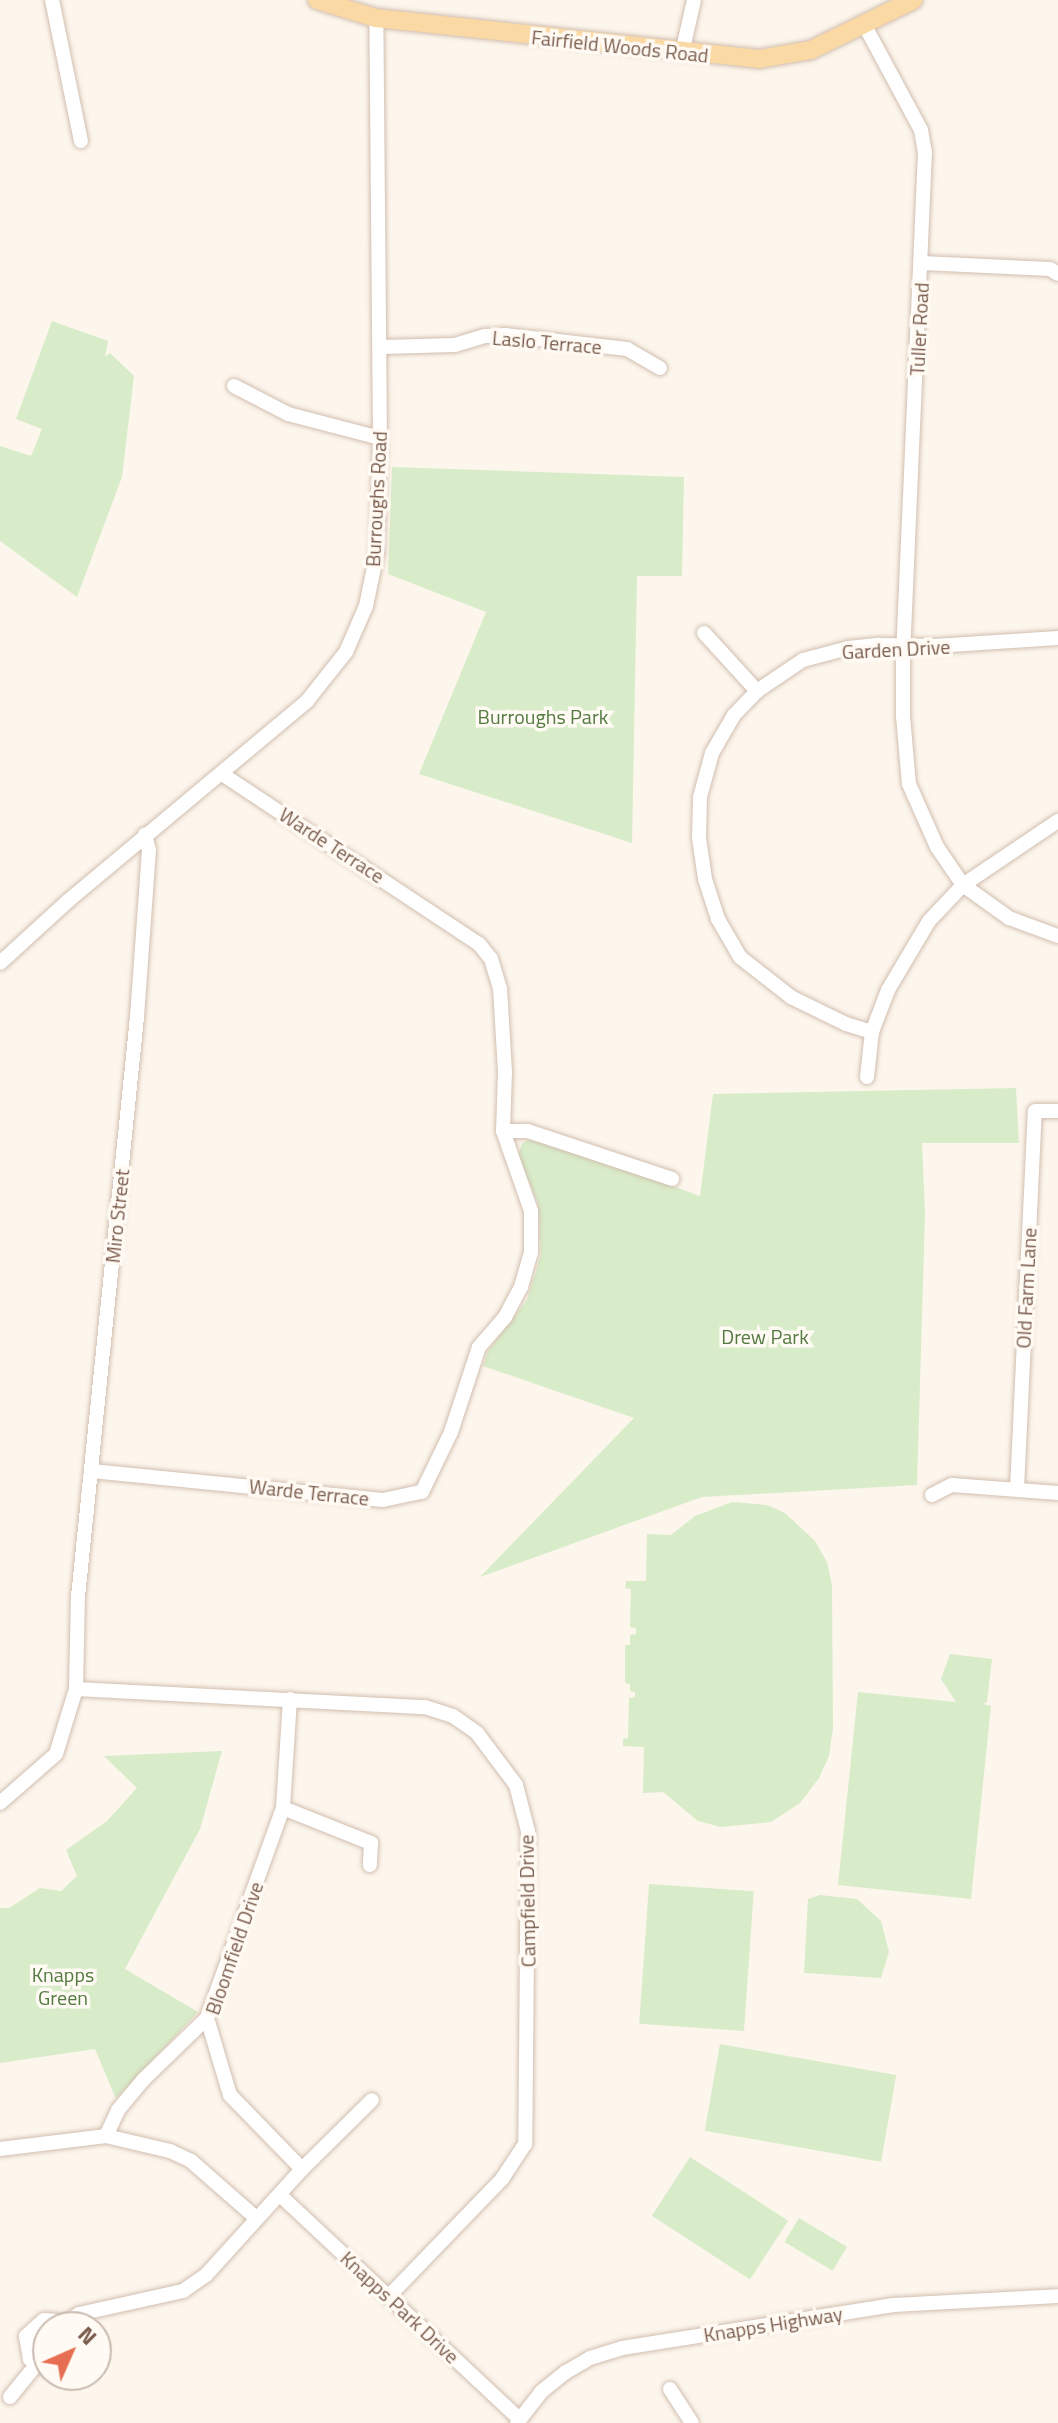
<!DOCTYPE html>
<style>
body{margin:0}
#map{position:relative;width:1058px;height:2423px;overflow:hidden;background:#fdf6ec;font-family:"Titillium Web",sans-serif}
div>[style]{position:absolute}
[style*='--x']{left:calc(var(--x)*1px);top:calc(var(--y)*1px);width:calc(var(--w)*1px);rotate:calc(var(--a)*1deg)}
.green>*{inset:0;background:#d8ecc9;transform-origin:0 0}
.roads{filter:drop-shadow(0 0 2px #d1beb0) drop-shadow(0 0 2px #d1beb0)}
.minor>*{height:14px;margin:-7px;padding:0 7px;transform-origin:7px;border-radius:7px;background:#fff}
.major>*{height:18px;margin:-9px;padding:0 9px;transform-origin:9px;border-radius:9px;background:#fbd9a5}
span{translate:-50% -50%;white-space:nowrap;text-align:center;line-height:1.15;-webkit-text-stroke:7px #fffaf3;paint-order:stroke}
.street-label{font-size:20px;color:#7a5c4d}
.park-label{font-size:20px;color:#537a41}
.north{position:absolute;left:32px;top:2311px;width:80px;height:80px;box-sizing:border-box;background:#fffaf3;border:2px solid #cabbb1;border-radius:50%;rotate:45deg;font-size:22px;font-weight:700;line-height:32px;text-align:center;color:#7a5c4d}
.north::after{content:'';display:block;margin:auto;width:28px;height:36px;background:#e76f51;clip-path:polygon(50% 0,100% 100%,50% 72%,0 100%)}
</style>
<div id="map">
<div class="green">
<i style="clip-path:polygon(52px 321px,108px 341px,105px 357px,110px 353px,134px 376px,122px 477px,77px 597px,0 541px,0 446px,31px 456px,42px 429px,16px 419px)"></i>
<i style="clip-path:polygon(392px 467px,684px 477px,682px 576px,637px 576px,632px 843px,419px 774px,486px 612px,388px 574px)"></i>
<i style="clip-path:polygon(1016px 1088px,1019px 1143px,922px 1143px,925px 1214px,917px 1485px,702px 1497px,480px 1577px,634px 1418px,483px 1366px,488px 1351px,527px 1300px,541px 1254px,538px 1203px,518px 1155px,522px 1143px,534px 1138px,542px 1139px,700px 1196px,713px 1094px)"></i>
<i style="clip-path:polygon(732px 1502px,767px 1505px,785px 1513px,815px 1541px,827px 1562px,832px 1585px,833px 1728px,829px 1756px,819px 1778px,800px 1803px,771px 1822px,721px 1827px,698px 1821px,663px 1792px,643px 1793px,644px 1747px,623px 1746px,623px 1739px,628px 1738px,629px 1698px,635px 1697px,635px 1692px,630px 1691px,630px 1684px,625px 1683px,625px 1645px,630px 1645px,630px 1635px,636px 1634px,636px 1628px,630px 1627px,631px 1589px,625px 1588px,626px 1581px,646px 1581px,647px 1534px,671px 1535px,695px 1516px)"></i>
<i style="clip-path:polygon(950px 1654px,992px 1659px,987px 1702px,983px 1704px,991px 1706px,971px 1899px,838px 1885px,858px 1692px,956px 1702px,941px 1679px)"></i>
<i style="clip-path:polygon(222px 1751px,200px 1829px,125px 1969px,198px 2012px,116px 2099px,95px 2049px,0 2063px,0 1908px,9px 1908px,40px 1888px,61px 1891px,77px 1876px,66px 1850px,107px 1821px,137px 1788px,104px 1756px)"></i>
<i style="left:649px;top:1884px;width:105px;height:140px;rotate:4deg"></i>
<i style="clip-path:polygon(820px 1895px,857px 1899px,881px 1921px,889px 1952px,881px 1978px,804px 1973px,808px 1899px)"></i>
<i style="left:720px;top:2044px;width:179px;height:88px;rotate:10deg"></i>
<i style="left:690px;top:2157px;width:117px;height:70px;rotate:33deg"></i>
<i style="left:799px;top:2218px;width:56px;height:28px;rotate:31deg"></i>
</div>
<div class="roads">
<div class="minor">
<i style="--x:52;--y:0;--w:144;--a:78.4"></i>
<i style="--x:865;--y:26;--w:118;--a:61.7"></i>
<i style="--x:921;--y:130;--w:22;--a:80"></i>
<i style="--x:925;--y:152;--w:494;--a:92.5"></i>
<i style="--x:903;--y:646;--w:70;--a:90"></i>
<i style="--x:903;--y:716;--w:68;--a:85"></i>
<i style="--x:909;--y:784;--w:69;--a:66"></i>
<i style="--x:937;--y:847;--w:46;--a:55.6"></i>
<i style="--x:963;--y:885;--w:57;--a:35.7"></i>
<i style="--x:1009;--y:918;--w:52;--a:20.2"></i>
<i style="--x:682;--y:53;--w:54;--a:-77.2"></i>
<i style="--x:922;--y:263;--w:128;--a:2.7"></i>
<i style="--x:1050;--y:269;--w:9;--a:32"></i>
<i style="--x:382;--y:347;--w:73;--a:-1.6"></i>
<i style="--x:455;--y:345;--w:31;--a:-17"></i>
<i style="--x:485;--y:336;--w:20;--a:-3"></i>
<i style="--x:505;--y:335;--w:123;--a:6.5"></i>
<i style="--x:627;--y:349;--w:38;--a:30"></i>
<i style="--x:234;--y:386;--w:61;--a:27.4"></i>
<i style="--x:288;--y:414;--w:95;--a:14.6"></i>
<i style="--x:704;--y:633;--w:79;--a:47.6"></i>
<i style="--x:222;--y:774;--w:308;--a:33.5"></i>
<i style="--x:479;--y:944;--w:19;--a:51"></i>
<i style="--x:491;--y:959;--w:30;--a:73"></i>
<i style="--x:500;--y:988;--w:84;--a:86.6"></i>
<i style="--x:505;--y:1072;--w:59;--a:91.9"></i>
<i style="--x:503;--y:1131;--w:25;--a:0"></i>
<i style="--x:528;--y:1131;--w:152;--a:18.4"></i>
<i style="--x:0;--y:963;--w:92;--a:-42.4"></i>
<i style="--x:68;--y:901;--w:312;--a:-39.9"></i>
<i style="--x:307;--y:701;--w:63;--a:-51.5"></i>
<i style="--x:346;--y:652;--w:50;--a:-66.5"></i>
<i style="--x:366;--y:606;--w:54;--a:-78.3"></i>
<i style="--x:377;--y:553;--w:115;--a:-88.5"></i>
<i style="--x:380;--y:438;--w:420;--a:-90.5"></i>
<i style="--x:872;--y:1032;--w:27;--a:-163"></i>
<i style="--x:846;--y:1024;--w:61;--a:-153.9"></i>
<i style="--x:791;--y:997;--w:65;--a:-141.9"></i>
<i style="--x:740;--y:957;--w:44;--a:-120.1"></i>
<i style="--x:718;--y:919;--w:42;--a:-108"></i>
<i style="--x:705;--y:879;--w:41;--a:-98.3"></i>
<i style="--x:699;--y:838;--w:41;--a:-88.6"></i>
<i style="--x:700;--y:797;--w:46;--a:-74.7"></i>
<i style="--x:712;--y:753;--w:44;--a:-59.9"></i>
<i style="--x:734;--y:715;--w:33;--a:-46"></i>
<i style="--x:757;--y:691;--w:55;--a:-34"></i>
<i style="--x:803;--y:660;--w:47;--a:-14.9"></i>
<i style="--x:848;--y:648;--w:31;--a:-6"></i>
<i style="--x:879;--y:645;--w:56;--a:1"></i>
<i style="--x:935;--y:646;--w:123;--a:-3.7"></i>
<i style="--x:867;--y:1077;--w:45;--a:-83.7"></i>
<i style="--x:872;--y:1032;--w:45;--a:-69.1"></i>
<i style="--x:888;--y:990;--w:80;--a:-59.3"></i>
<i style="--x:929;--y:921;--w:50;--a:-46.6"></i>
<i style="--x:963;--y:885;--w:115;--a:-34"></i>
<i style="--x:92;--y:1471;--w:292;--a:5.7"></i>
<i style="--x:383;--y:1500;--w:40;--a:-12"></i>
<i style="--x:422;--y:1492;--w:67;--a:-64.2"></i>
<i style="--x:451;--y:1432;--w:89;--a:-71.8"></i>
<i style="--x:479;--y:1347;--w:40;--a:-49"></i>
<i style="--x:505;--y:1317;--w:34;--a:-62"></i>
<i style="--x:521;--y:1287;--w:35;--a:-74"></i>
<i style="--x:531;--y:1253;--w:42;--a:-90"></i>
<i style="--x:531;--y:1211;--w:85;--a:-109.3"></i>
<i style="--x:1017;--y:1489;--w:378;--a:-87.3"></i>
<i style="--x:1035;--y:1111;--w:23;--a:0"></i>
<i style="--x:932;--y:1495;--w:22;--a:-27"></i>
<i style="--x:952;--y:1485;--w:106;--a:4.3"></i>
<i style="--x:76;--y:1689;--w:349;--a:3"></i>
<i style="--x:425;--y:1707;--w:29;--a:18"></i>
<i style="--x:453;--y:1716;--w:29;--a:35"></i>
<i style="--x:477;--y:1733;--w:65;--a:53.1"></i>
<i style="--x:516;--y:1785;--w:48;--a:75.4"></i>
<i style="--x:528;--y:1831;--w:313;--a:90.5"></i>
<i style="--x:525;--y:2144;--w:42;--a:123.3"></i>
<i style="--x:502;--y:2179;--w:161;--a:134"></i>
<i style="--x:290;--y:1699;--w:109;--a:93.7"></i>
<i style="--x:283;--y:1808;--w:223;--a:109.9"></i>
<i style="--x:207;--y:2018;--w:80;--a:73.4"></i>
<i style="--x:230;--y:2095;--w:103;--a:45.8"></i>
<i style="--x:0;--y:1803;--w:74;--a:-41.2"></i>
<i style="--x:56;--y:1754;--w:68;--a:-72.9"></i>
<i style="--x:76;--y:1689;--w:92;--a:-88.8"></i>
<i style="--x:78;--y:1597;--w:583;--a:-84.19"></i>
<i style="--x:137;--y:1017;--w:167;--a:-85.9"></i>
<i style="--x:149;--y:850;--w:16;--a:-105"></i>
<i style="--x:283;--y:1808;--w:95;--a:21.7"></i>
<i style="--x:371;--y:1843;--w:22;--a:93"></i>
<i style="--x:106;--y:2136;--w:29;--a:-65"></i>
<i style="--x:118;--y:2110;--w:40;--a:-50"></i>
<i style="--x:144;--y:2079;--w:88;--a:-44.1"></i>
<i style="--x:0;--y:2149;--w:107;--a:-7"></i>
<i style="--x:106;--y:2136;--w:66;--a:13.2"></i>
<i style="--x:170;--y:2151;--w:23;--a:25"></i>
<i style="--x:191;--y:2161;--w:86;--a:41.2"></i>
<i style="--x:281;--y:2196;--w:326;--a:43.1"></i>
<i style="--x:63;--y:2323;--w:18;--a:-29"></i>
<i style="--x:79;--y:2314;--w:107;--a:-12.5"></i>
<i style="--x:183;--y:2291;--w:28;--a:-35"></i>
<i style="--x:206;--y:2275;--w:143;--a:-47.8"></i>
<i style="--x:302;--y:2169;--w:98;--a:-44.6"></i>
<i style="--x:48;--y:2369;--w:21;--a:-151"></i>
<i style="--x:30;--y:2359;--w:23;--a:-100"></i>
<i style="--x:26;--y:2336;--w:24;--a:-42"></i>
<i style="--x:44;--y:2320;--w:14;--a:4"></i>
<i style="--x:58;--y:2321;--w:11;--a:34"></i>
<i style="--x:670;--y:2389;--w:40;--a:57.1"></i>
<i style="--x:10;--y:2397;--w:41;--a:-50.9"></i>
<i style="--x:517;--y:2423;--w:39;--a:-52"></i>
<i style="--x:541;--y:2392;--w:32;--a:-39"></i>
<i style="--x:566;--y:2372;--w:28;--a:-30"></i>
<i style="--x:590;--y:2358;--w:34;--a:-17"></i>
<i style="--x:622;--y:2348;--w:275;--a:-9"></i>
<i style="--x:894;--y:2305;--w:164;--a:-3.1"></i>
</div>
<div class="major">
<i style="--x:317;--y:0;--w:62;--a:17"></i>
<i style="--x:376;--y:18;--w:385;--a:6.1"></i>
<i style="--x:759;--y:59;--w:53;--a:-9.8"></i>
<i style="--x:811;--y:50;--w:114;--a:-26.1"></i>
</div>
</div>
<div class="street-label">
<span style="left:620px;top:46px;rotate:6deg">Fairfield Woods Road</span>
<span style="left:919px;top:329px;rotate:-87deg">Tuller Road</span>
<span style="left:547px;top:342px;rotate:5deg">Laslo Terrace</span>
<span style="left:376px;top:499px;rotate:-87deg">Burroughs Road</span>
<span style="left:896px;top:649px;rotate:-3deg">Garden Drive</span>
<span style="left:332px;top:845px;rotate:33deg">Warde Terrace</span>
<span style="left:117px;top:1216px;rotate:-84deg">Miro Street</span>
<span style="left:1026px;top:1288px;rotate:-87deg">Old Farm Lane</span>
<span style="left:309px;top:1492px;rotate:6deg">Warde Terrace</span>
<span style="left:527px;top:1901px;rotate:-91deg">Campfield Drive</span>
<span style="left:234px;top:1948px;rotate:-71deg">Bloomfield Drive</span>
<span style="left:400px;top:2307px;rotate:43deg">Knapps Park Drive</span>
<span style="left:773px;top:2324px;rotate:-9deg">Knapps Highway</span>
</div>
<div class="park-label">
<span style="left:543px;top:716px">Burroughs Park</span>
<span style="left:765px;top:1336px">Drew Park</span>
<span style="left:63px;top:1986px">Knapps<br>Green</span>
</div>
<div class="north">N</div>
</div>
